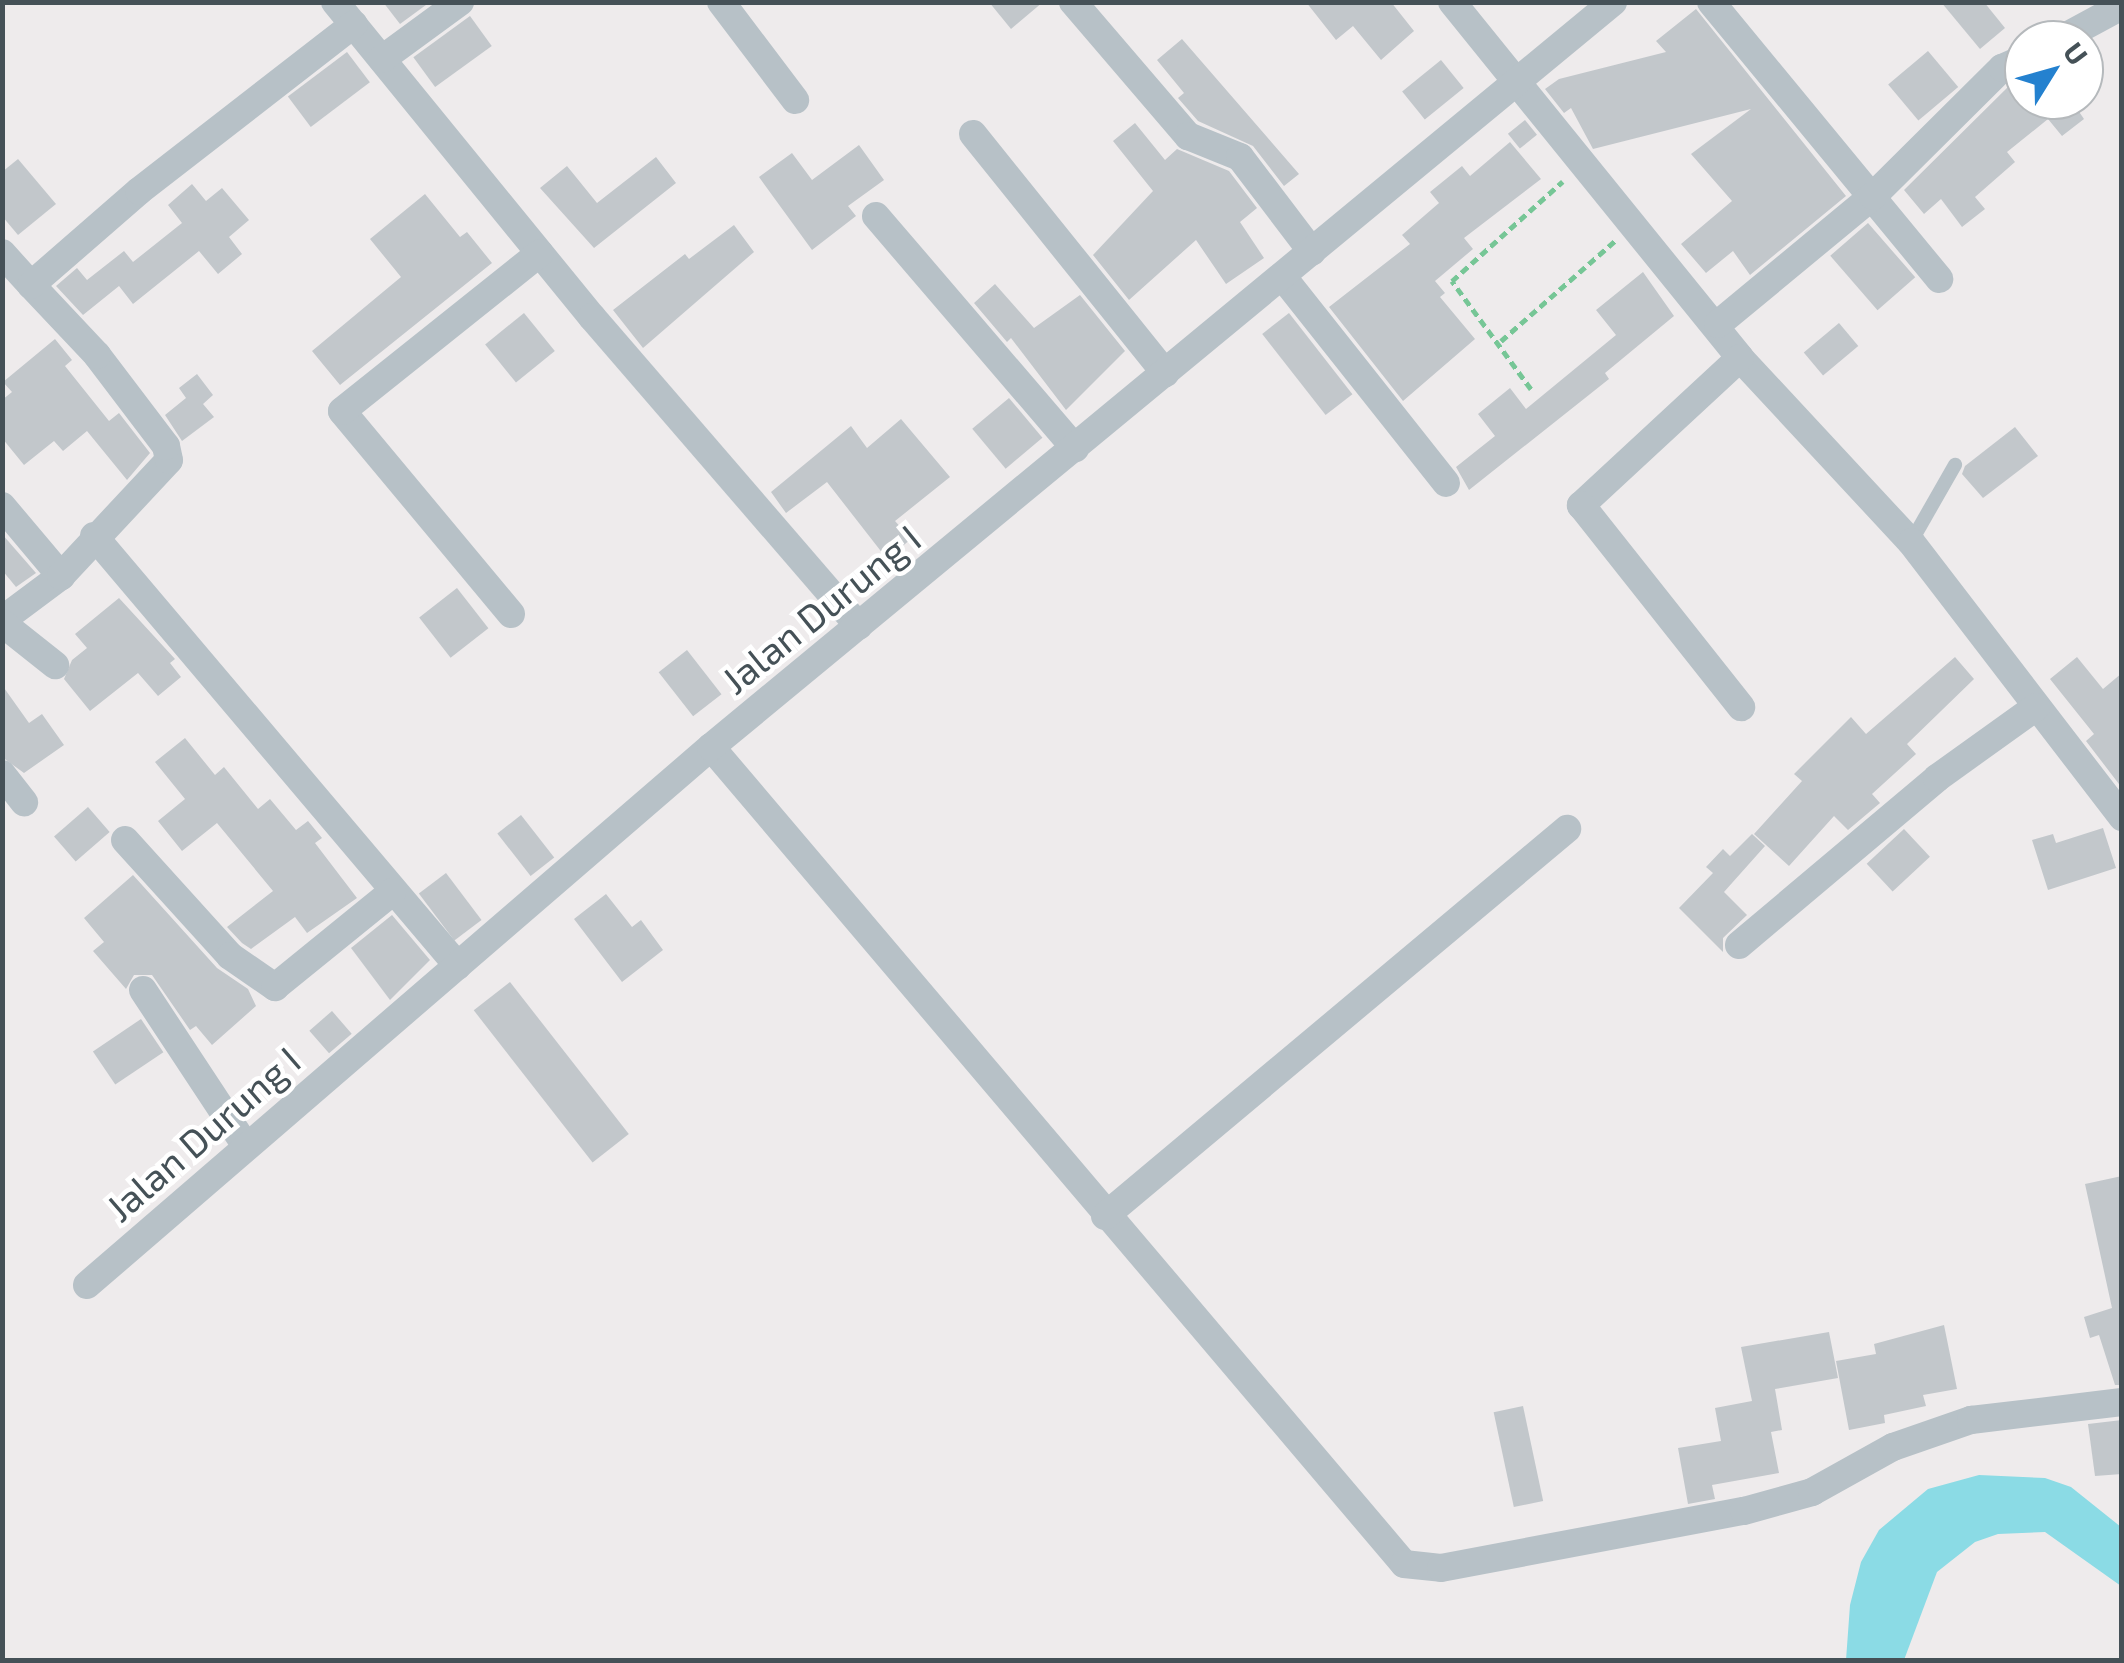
<!DOCTYPE html>
<style>
body{margin:0}
#map{position:relative;width:2124px;height:1663px;overflow:hidden;background:#eeebec;font-family:"Exo 2",sans-serif}
div>[style]{position:absolute}
[style*='--x']{left:calc(var(--x)*1px);top:calc(var(--y)*1px);width:calc(var(--w)*1px);rotate:calc(var(--a)*1deg)}
.water>*{inset:0;background:#8bdbe5}
.building>*{inset:0;background:#c2c7cb;transform-origin:0 0}
.path>*{height:5px;margin-top:-2.5px;transform-origin:0;background:repeating-linear-gradient(90deg,#76c696 0 8px,transparent 0 13px)}
.lane>*{height:14px;margin:-7px;padding:0 7px;transform-origin:7px;border-radius:7px;background:#b7c1c7}
.street>*{height:28px;margin:-14px;padding:0 14px;transform-origin:14px;border-radius:14px;background:#b7c1c7}
span{translate:-50% -50%;white-space:nowrap;text-align:center;line-height:1.15;-webkit-text-stroke:9px #fff;paint-order:stroke}
.street-label{font-size:38px;color:#455157}
.frame{position:absolute;inset:0;border:5px solid #455157;pointer-events:none}
.north{position:absolute;left:2004px;top:20px;width:100px;height:100px;box-sizing:border-box;background:#fff;border:2px solid #b5b9bc;border-radius:50%;rotate:53deg;font-size:28px;font-weight:700;line-height:40px;text-align:center;color:#455157}
.north::after{content:'';display:block;margin:auto;width:35px;height:45px;background:#2481cf;clip-path:polygon(50% 0,100% 100%,50% 72%,0 100%)}
</style>
<div id="map">
<div class="water">
<i style="clip-path:polygon(1979px 1475px,2045px 1478px,2071px 1487px,2121px 1527px,2121px 1586px,2045px 1532px,1998px 1534px,1975px 1542px,1937px 1572px,1904px 1660px,1846px 1660px,1850px 1605px,1861px 1562px,1879px 1530px,1928px 1489px)"></i>
</div>
<div class="building">
<i style="clip-path:polygon(383px 2px,430px 2px,400px 24px)"></i>
<i style="clip-path:polygon(989px 2px,1043px 2px,1011px 29px)"></i>
<i style="clip-path:polygon(1306px 2px,1391px 2px,1414px 31px,1381px 60px,1353px 26px,1336px 40px)"></i>
<i style="clip-path:polygon(1941px 2px,1984px 2px,2005px 28px,1980px 49px)"></i>
<i style="clip-path:polygon(1696px 9px,1846px 196px,1750px 275px,1733px 251px,1706px 273px,1681px 244px,1732px 201px,1691px 154px,1751px 109px,1593px 149px,1571px 108px,1564px 113px,1545px 89px,1559px 79px,1666px 52px,1656px 41px)"></i>
<i style="left:470px;top:16px;width:37px;height:70px;rotate:54deg"></i>
<i style="clip-path:polygon(1182px 39px,1299px 174px,1284px 186px,1253px 146px,1198px 121px,1178px 98px,1184px 93px,1157px 60px)"></i>
<i style="left:1928px;top:51px;width:47px;height:52px;rotate:50deg"></i>
<i style="left:347px;top:52px;width:38px;height:74px;rotate:53deg"></i>
<i style="left:1441px;top:60px;width:36px;height:50px;rotate:51deg"></i>
<i style="clip-path:polygon(2011px 84px,2024px 100px,2071px 100px,2084px 119px,2062px 136px,2048px 119px,2007px 152px,2015px 162px,1975px 197px,1985px 209px,1962px 227px,1941px 199px,1924px 214px,1904px 190px)"></i>
<i style="left:1525px;top:120px;width:19px;height:22px;rotate:51deg"></i>
<i style="clip-path:polygon(1135px 123px,1165px 160px,1177px 149px,1229px 171px,1257px 208px,1240px 222px,1264px 258px,1226px 284px,1196px 240px,1129px 300px,1093px 255px,1153px 191px,1113px 141px)"></i>
<i style="clip-path:polygon(1510px 142px,1541px 179px,1464px 238px,1473px 249px,1435px 281px,1445px 293px,1440px 297px,1475px 339px,1403px 401px,1329px 307px,1410px 244px,1402px 235px,1439px 203px,1430px 192px,1462px 166px,1470px 176px)"></i>
<i style="clip-path:polygon(859px 145px,884px 180px,848px 206px,856px 216px,812px 250px,759px 177px,792px 153px,812px 180px)"></i>
<i style="clip-path:polygon(656px 157px,676px 183px,594px 248px,540px 188px,567px 166px,597px 203px)"></i>
<i style="clip-path:polygon(18px 159px,56px 204px,18px 235px,2px 216px,2px 172px)"></i>
<i style="clip-path:polygon(192px 184px,206px 201px,222px 188px,249px 220px,229px 237px,242px 254px,218px 274px,199px 251px,133px 304px,119px 286px,83px 315px,56px 286px,77px 268px,87px 280px,124px 251px,133px 262px,182px 223px,168px 205px)"></i>
<i style="clip-path:polygon(425px 194px,460px 237px,467px 232px,492px 263px,340px 385px,312px 351px,401px 277px,370px 239px)"></i>
<i style="left:1868px;top:223px;width:72px;height:50px;rotate:49deg"></i>
<i style="clip-path:polygon(734px 225px,754px 252px,643px 348px,613px 310px,685px 254px,689px 259px)"></i>
<i style="clip-path:polygon(1643px 272px,1674px 316px,1605px 373px,1609px 379px,1469px 490px,1456px 467px,1495px 436px,1478px 414px,1510px 388px,1526px 409px,1616px 335px,1596px 310px)"></i>
<i style="clip-path:polygon(995px 284px,1034px 328px,1080px 295px,1125px 351px,1066px 410px,1011px 338px,1007px 342px,974px 303px)"></i>
<i style="left:524px;top:313px;width:49px;height:50px;rotate:51deg"></i>
<i style="left:1289px;top:313px;width:103px;height:34px;rotate:52deg"></i>
<i style="left:1839px;top:323px;width:30px;height:46px;rotate:50deg"></i>
<i style="clip-path:polygon(55px 339px,72px 360px,65px 366px,109px 421px,119px 413px,150px 453px,127px 480px,87px 431px,63px 451px,54px 441px,24px 465px,2px 438px,2px 400px,12px 392px,3px 382px)"></i>
<i style="clip-path:polygon(197px 374px,213px 395px,203px 404px,214px 417px,182px 441px,165px 415px,186px 398px,179px 388px)"></i>
<i style="left:1009px;top:398px;width:52px;height:48px;rotate:50deg"></i>
<i style="clip-path:polygon(901px 419px,950px 477px,895px 521px,911px 539px,887px 559px,827px 482px,786px 513px,771px 492px,851px 426px,867px 448px)"></i>
<i style="clip-path:polygon(2015px 427px,2038px 456px,1983px 498px,1962px 474px,1965px 466px)"></i>
<i style="clip-path:polygon(2px 534px,36px 573px,16px 587px,2px 570px)"></i>
<i style="left:457px;top:588px;width:51px;height:48px;rotate:52deg"></i>
<i style="clip-path:polygon(119px 598px,175px 659px,170px 663px,181px 677px,158px 696px,138px 673px,90px 711px,64px 679px,72px 660px,87px 648px,75px 634px)"></i>
<i style="left:687px;top:650px;width:56px;height:36px;rotate:52deg"></i>
<i style="clip-path:polygon(1955px 657px,1974px 679px,1907px 744px,1916px 754px,1872px 794px,1880px 803px,1848px 830px,1834px 816px,1789px 866px,1754px 834px,1802px 781px,1794px 774px,1851px 717px,1866px 734px)"></i>
<i style="clip-path:polygon(2077px 657px,2103px 689px,2122px 673px,2122px 788px,2086px 741px,2094px 734px,2050px 679px)"></i>
<i style="clip-path:polygon(2px 685px,29px 723px,42px 714px,64px 745px,24px 773px,2px 757px)"></i>
<i style="clip-path:polygon(185px 738px,215px 775px,224px 767px,258px 809px,270px 799px,296px 830px,308px 821px,322px 838px,315px 843px,357px 898px,307px 933px,295px 917px,251px 949px,242px 943px,227px 927px,273px 891px,217px 823px,182px 851px,158px 821px,185px 799px,155px 762px)"></i>
<i style="left:88px;top:807px;width:33px;height:45px;rotate:49deg"></i>
<i style="left:521px;top:815px;width:54px;height:30px;rotate:52deg"></i>
<i style="clip-path:polygon(2103px 828px,2116px 868px,2048px 890px,2032px 840px,2053px 834px,2056px 843px)"></i>
<i style="left:1904px;top:829px;width:38px;height:51px;rotate:47deg"></i>
<i style="clip-path:polygon(1752px 834px,1765px 846px,1724px 892px,1747px 915px,1723px 938px,1723px 952px,1679px 908px,1713px 873px,1706px 867px,1723px 849px,1730px 856px)"></i>
<i style="left:446px;top:873px;width:59px;height:34px;rotate:53deg"></i>
<i style="clip-path:polygon(133px 875px,217px 968px,248px 989px,256px 1006px,212px 1045px,196px 1026px,190px 1030px,152px 975px,134px 975px,126px 989px,93px 951px,104px 942px,84px 918px)"></i>
<i style="clip-path:polygon(606px 894px,632px 927px,641px 920px,663px 950px,622px 982px,574px 919px)"></i>
<i style="clip-path:polygon(392px 915px,430px 960px,390px 1000px,351px 948px)"></i>
<i style="left:510px;top:982px;width:193px;height:46px;rotate:52deg"></i>
<i style="left:332px;top:1011px;width:30px;height:30px;rotate:49deg"></i>
<i style="left:141px;top:1019px;width:40px;height:58px;rotate:56deg"></i>
<i style="clip-path:polygon(2122px 1176px,2122px 1385px,2115px 1385px,2099px 1335px,2090px 1338px,2084px 1317px,2112px 1308px,2085px 1184px)"></i>
<i style="clip-path:polygon(1944px 1325px,1957px 1389px,1923px 1395px,1926px 1406px,1884px 1415px,1885px 1423px,1849px 1430px,1836px 1361px,1876px 1354px,1874px 1344px)"></i>
<i style="clip-path:polygon(1829px 1332px,1838px 1378px,1775px 1389px,1782px 1430px,1771px 1432px,1779px 1473px,1712px 1485px,1715px 1499px,1688px 1504px,1678px 1448px,1721px 1441px,1715px 1408px,1752px 1401px,1741px 1347px)"></i>
<i style="left:1523px;top:1406px;width:97px;height:30px;rotate:78deg"></i>
<i style="clip-path:polygon(2122px 1420px,2122px 1474px,2095px 1476px,2088px 1424px)"></i>
</div>
<div class="path">
<i style="--x:1501;--y:341;--w:152;--a:-41.3"></i>
<i style="--x:1531;--y:389;--w:134;--a:-126.2"></i>
<i style="--x:1452;--y:281;--w:149;--a:-42"></i>
</div>
<div class="lane">
<i style="--x:1911;--y:542;--w:89;--a:-60.3"></i>
</div>
<div class="street">
<i style="--x:335;--y:2;--w:407;--a:50.8"></i>
<i style="--x:592;--y:317;--w:408;--a:49.2"></i>
<i style="--x:721;--y:2;--w:123;--a:52.9"></i>
<i style="--x:1073;--y:2;--w:177;--a:49.4"></i>
<i style="--x:1188;--y:136;--w:56;--a:22"></i>
<i style="--x:1240;--y:157;--w:119;--a:52.8"></i>
<i style="--x:1452;--y:2;--w:458;--a:51"></i>
<i style="--x:1740;--y:358;--w:251;--a:47.1"></i>
<i style="--x:1911;--y:542;--w:347;--a:52.5"></i>
<i style="--x:1711;--y:2;--w:359;--a:50.5"></i>
<i style="--x:2059;--y:40;--w:72;--a:-28.4"></i>
<i style="--x:382;--y:59;--w:97;--a:-36.2"></i>
<i style="--x:973;--y:134;--w:307;--a:51.2"></i>
<i style="--x:876;--y:216;--w:306;--a:49.4"></i>
<i style="--x:2;--y:253;--w:43;--a:47.8"></i>
<i style="--x:1282;--y:276;--w:264;--a:51.6"></i>
<i style="--x:1718;--y:324;--w:201;--a:-39.6"></i>
<i style="--x:1873;--y:196;--w:182;--a:-44.8"></i>
<i style="--x:2002;--y:68;--w:24;--a:-24"></i>
<i style="--x:1740;--y:358;--w:217;--a:137.2"></i>
<i style="--x:1581;--y:505;--w:258;--a:51.6"></i>
<i style="--x:2;--y:506;--w:92;--a:49.9"></i>
<i style="--x:94;--y:536;--w:563;--a:49.75"></i>
<i style="--x:511;--y:614;--w:264;--a:-129.8"></i>
<i style="--x:342;--y:411;--w:253;--a:-38.6"></i>
<i style="--x:2;--y:620;--w:74;--a:-36.7"></i>
<i style="--x:61;--y:576;--w:158;--a:-47"></i>
<i style="--x:169;--y:460;--w:14;--a:-102"></i>
<i style="--x:166;--y:446;--w:114;--a:-127.2"></i>
<i style="--x:97;--y:355;--w:96;--a:-133.3"></i>
<i style="--x:31;--y:285;--w:143;--a:-41"></i>
<i style="--x:139;--y:191;--w:272;--a:-37.8"></i>
<i style="--x:2;--y:623;--w:68;--a:38.4"></i>
<i style="--x:711;--y:747;--w:1071;--a:49.69"></i>
<i style="--x:1404;--y:1564;--w:37;--a:6"></i>
<i style="--x:1441;--y:1568;--w:308;--a:-10.7"></i>
<i style="--x:1744;--y:1511;--w:71;--a:-15.6"></i>
<i style="--x:1812;--y:1492;--w:93;--a:-29.1"></i>
<i style="--x:1893;--y:1447;--w:83;--a:-19.1"></i>
<i style="--x:1971;--y:1420;--w:152;--a:-6.8"></i>
<i style="--x:2;--y:774;--w:36;--a:52"></i>
<i style="--x:125;--y:840;--w:156;--a:47.8"></i>
<i style="--x:230;--y:956;--w:55;--a:34.6"></i>
<i style="--x:275;--y:987;--w:151;--a:-39.1"></i>
<i style="--x:1739;--y:945;--w:259;--a:-40.1"></i>
<i style="--x:1937;--y:778;--w:122;--a:-35.6"></i>
<i style="--x:143;--y:990;--w:187;--a:56.6"></i>
<i style="--x:1105;--y:1216;--w:603;--a:-39.95"></i>
<i style="--x:87;--y:1285;--w:824;--a:-40.77"></i>
<i style="--x:711;--y:747;--w:1170;--a:-39.55"></i>
</div>
<div class="street-label">
<span style="left:821px;top:609px;rotate:-39deg">Jalan Durung I</span>
<span style="left:203px;top:1134px;rotate:-41deg">Jalan Durung I</span>
</div>
<div class="frame"></div>
<div class="north">U</div>
</div>
